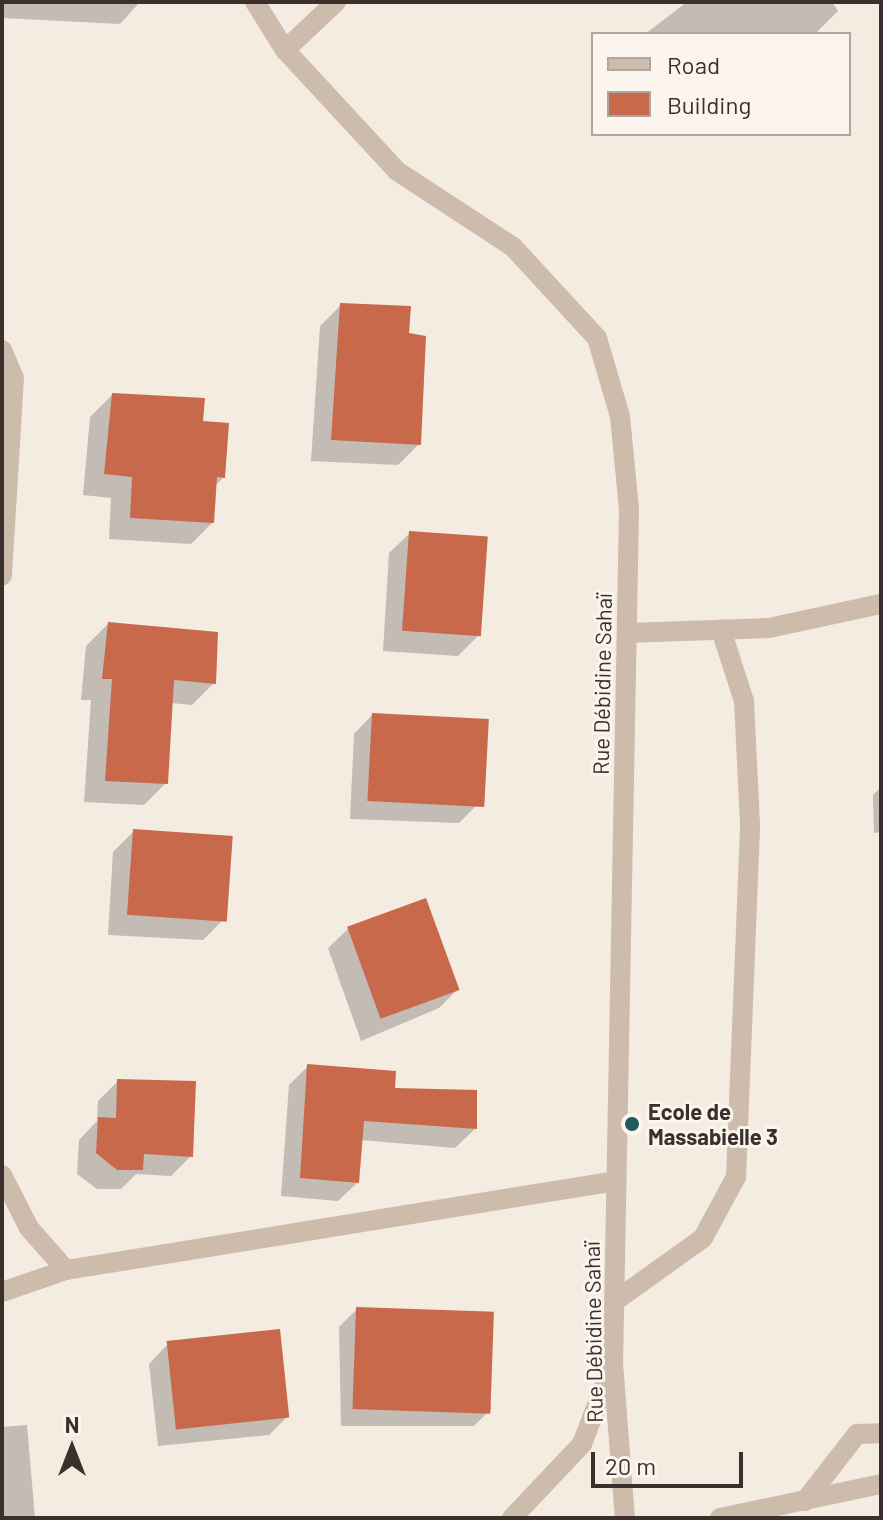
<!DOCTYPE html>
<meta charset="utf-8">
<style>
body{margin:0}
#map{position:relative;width:883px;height:1520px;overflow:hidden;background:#f4ebe1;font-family:Barlow,sans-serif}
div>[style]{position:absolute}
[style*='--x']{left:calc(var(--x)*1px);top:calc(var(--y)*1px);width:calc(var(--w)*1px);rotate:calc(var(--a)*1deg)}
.shadow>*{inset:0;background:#0003}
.building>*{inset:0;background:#c8694b;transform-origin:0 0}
.minor>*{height:20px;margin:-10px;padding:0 10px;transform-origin:10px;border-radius:10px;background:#cdbbac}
.dots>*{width:22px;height:22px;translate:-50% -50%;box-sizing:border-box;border:4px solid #fbf5ee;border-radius:50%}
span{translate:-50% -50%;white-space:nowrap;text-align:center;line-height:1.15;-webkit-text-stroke:6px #fbf5ee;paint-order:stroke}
.street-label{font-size:22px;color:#3b302b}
.poi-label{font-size:22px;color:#3b302b;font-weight:700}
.left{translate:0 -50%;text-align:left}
.frame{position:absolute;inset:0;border:4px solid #3b302b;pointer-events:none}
.legend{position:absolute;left:591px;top:32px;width:260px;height:104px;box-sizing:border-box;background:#fbf5ee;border:2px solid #aea6a0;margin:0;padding:10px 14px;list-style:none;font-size:24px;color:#3b302b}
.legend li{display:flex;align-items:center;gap:16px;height:40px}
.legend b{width:40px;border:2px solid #aea6a0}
.north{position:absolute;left:32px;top:1408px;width:80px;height:80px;-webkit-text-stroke:6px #fbf5ee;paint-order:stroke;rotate:0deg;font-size:22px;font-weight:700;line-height:32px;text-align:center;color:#3b302b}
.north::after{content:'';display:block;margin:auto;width:28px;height:36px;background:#3b302b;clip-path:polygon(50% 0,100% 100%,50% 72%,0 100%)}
.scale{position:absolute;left:591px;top:1452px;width:152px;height:36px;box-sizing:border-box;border:4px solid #3b302b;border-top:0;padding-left:10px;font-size:24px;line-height:28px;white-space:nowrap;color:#3b302b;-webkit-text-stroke:6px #fbf5ee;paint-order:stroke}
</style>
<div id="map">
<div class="shadow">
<i style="clip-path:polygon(2px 2px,140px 2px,120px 24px,2px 18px)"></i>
<i style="clip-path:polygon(687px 2px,832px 2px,838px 11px,815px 34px,645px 34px)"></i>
<i style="clip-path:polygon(341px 305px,407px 335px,419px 444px,398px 465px,311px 461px,320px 326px)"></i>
<i style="clip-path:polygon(112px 395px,201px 423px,224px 477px,215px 486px,212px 523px,191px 544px,109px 539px,111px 498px,83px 495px,90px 417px)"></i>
<i style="clip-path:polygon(410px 533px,479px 635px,458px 656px,383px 651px,389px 553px)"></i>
<i style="clip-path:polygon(108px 624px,214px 683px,192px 705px,171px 703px,166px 783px,144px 805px,84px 802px,91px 700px,81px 700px,86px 646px)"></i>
<i style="clip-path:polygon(372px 715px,478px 804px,459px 823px,350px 819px,354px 734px)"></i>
<i style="clip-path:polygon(881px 787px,881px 832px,874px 833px,873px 795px)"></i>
<i style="clip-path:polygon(134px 831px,224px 919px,203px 940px,108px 935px,113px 852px)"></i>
<i style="clip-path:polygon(348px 929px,458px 989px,439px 1008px,361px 1041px,328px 948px)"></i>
<i style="clip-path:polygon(308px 1066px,393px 1090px,475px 1129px,455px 1148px,361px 1140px,358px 1182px,338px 1201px,281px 1196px,289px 1085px)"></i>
<i style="clip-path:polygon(118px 1081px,191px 1156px,171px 1176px,136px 1174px,121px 1189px,97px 1189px,77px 1174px,79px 1140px,97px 1121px,98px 1101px)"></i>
<i style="clip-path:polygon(357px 1309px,492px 1408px,474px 1426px,341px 1426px,339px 1327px)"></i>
<i style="clip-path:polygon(168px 1344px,288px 1416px,269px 1435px,158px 1446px,149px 1364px)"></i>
<i style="clip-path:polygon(27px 1425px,35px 1518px,2px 1518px,2px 1427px)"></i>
</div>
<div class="building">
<i style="clip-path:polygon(340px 303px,411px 306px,409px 333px,426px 336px,421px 445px,331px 440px)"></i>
<i style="clip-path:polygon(112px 393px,205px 398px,203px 421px,229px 423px,225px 478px,217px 477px,214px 523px,130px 518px,132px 477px,104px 474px)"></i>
<i style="left:409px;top:531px;width:79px;height:100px;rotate:4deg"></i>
<i style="clip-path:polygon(108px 622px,218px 632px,216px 684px,174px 680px,168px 784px,105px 781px,112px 679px,102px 679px)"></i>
<i style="left:372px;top:713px;width:117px;height:88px;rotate:3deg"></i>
<i style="left:133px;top:829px;width:100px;height:86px;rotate:4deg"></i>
<i style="left:426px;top:898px;width:98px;height:84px;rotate:70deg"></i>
<i style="clip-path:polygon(307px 1064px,396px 1071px,395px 1088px,477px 1090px,477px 1129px,364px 1121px,359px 1183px,300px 1178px)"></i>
<i style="clip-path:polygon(117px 1079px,196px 1081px,193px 1157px,144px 1154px,143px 1170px,117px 1170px,96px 1153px,98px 1117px,116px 1118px)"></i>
<i style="left:356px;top:1307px;width:138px;height:102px;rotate:2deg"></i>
<i style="left:280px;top:1329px;width:89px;height:114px;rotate:84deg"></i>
</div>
<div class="minor">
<i style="--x:255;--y:2;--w:57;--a:58"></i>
<i style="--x:285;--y:50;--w:165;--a:47.2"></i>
<i style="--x:397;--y:171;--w:139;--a:33.2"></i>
<i style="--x:513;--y:247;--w:124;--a:47.3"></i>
<i style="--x:597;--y:338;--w:81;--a:73.6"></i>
<i style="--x:620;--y:416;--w:94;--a:84.5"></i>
<i style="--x:629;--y:510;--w:853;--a:91.07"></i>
<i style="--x:613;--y:1363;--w:155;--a:85.6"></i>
<i style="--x:285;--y:50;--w:70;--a:-43.3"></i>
<i style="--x:2;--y:350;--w:30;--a:67"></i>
<i style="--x:14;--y:378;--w:198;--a:93.5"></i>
<i style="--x:627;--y:633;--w:142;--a:-2"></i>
<i style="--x:769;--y:628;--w:115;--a:-12.1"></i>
<i style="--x:2;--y:1175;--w:59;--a:63"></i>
<i style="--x:29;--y:1228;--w:56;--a:48.6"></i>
<i style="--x:2;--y:1292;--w:68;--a:-19"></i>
<i style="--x:66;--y:1270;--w:557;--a:-9.19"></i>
<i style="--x:615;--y:1301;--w:108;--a:-35.6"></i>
<i style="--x:703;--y:1238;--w:69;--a:-61.6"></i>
<i style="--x:736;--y:1177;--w:353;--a:-87.7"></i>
<i style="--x:750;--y:824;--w:123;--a:-92.8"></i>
<i style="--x:744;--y:701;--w:75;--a:-107.9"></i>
<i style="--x:805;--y:1501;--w:85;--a:-52.2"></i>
<i style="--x:857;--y:1434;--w:24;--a:-2"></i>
<i style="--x:512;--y:1518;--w:102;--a:-46.6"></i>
<i style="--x:582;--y:1444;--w:78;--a:-69"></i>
<i style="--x:720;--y:1518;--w:165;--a:-11.9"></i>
</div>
<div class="dots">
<i style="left:632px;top:1124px;background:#1f5a5e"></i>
</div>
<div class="street-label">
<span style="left:602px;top:684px;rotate:-89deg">Rue Débidine Sahaï</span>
<span style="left:593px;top:1332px;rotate:-91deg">Rue Débidine Sahaï</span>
</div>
<div class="poi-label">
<span class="left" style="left:648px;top:1124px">Ecole de<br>Massabielle 3</span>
</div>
<div class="frame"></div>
<ul class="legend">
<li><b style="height:10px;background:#cdbbac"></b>Road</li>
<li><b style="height:22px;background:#c8694b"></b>Building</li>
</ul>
<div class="north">N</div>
<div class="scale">20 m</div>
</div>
